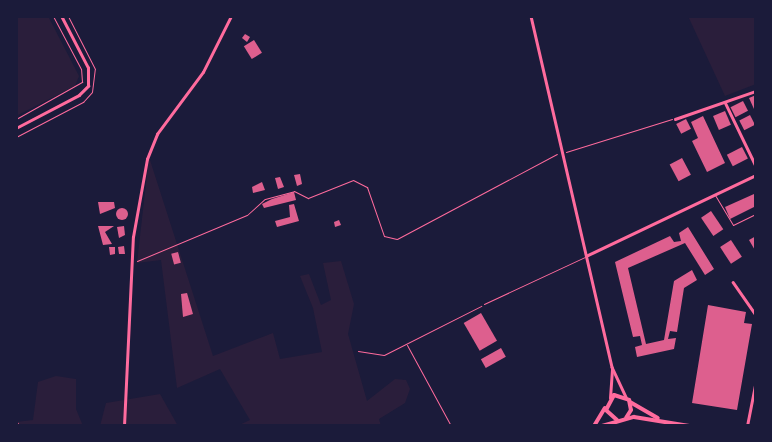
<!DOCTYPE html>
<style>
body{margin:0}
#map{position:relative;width:772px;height:442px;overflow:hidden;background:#1b1b3a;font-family:"Source Serif 4",serif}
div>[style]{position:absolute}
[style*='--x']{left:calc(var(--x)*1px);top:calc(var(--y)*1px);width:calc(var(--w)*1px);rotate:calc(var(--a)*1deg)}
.green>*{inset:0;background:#2a1e3b}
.building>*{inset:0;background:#dd5f8e;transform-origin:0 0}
.round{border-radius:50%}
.path>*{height:1px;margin:-0.5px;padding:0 0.5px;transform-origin:0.5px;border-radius:0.5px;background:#ff6b9d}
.service>*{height:1px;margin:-0.5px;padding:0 0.5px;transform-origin:0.5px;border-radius:0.5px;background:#ff6b9d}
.minor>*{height:2.5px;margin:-1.25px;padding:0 1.25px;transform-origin:1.25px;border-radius:1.25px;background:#ff6b9d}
.tertiary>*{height:4px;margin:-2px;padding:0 2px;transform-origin:2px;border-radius:2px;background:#ff6b9d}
span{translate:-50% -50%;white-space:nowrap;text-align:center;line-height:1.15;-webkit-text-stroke:5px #1b1b3a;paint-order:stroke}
.frame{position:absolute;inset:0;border:18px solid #1b1b3a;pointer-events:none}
</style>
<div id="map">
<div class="green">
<i style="clip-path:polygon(16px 16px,48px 16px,79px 76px,75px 86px,16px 116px)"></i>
<i style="clip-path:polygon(688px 16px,756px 16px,756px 84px,725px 96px)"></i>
<i style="clip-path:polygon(149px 157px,213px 356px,273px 333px,280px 359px,322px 352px,313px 308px,300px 276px,309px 274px,321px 305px,331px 300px,323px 263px,341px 261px,354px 304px,348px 334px,367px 401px,395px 379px,406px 380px,410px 389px,405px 403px,379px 419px,381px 426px,237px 426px,250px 420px,220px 369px,177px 388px,161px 260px,137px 263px)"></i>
<i style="clip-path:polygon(56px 376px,76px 379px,76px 409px,83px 426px,16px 426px,16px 422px,33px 420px,38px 382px)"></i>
<i style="clip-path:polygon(160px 394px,178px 426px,100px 426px,106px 403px)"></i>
</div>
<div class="building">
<i style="clip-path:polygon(245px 34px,250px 37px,247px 42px,242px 38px)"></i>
<i style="left:254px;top:40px;width:15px;height:12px;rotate:58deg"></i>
<i style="clip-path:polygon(756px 95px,756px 109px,754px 109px,749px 98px)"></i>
<i style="left:743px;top:101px;width:11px;height:14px;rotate:63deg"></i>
<i style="left:725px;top:111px;width:15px;height:13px;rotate:67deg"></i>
<i style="left:750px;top:115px;width:11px;height:12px;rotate:63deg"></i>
<i style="clip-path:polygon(703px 116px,725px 163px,707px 172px,692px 141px,698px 138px,691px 122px)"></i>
<i style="left:686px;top:119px;width:11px;height:11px;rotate:63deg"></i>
<i style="left:742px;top:147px;width:13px;height:17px;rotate:63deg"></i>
<i style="left:682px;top:158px;width:19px;height:14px;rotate:62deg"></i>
<i style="clip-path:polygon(300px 174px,302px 184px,297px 186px,294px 175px)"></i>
<i style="clip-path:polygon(280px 177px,284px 187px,278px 189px,275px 178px)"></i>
<i style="clip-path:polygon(262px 182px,265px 190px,253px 193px,252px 187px)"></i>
<i style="clip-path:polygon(294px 192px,296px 200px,264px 208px,262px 204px,272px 199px)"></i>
<i style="clip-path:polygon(754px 194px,756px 206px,730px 219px,725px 207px)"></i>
<i style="clip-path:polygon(98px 202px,114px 202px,115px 208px,100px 214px)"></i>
<i style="clip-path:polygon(294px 204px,299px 221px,277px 227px,275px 221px,290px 217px,289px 205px)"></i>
<i class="round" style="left:116px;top:208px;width:12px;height:12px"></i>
<i style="left:711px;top:211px;width:22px;height:12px;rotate:56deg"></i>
<i style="clip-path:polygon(339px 220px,341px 225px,335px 227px,334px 222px)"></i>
<i style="clip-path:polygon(98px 226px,114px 226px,105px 232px,112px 244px,103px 245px)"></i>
<i style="clip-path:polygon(124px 226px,125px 235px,119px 238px,117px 227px)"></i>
<i style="clip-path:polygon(688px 227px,714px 269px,705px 275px,685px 243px,628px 268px,646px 344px,664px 340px,674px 281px,692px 270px,697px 280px,684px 288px,677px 332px,670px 331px,668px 339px,676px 338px,674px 349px,637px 357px,635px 347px,642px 345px,640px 336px,633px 337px,615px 262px,670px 236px,674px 242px,681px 241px,679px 233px)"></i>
<i style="clip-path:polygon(756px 236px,756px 252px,749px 240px)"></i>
<i style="left:731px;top:240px;width:20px;height:13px;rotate:57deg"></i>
<i style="clip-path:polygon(124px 246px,125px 254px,119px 254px,118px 247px)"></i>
<i style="clip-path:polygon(109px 247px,115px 247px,115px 254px,110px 255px)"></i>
<i style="left:178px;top:252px;width:11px;height:7px;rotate:75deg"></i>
<i style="clip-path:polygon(187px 293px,193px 314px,183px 317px,181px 294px)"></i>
<i style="clip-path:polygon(708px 305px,746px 312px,744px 323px,752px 324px,737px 410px,692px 403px)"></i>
<i style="left:481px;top:313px;width:32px;height:20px;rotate:60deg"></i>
<i style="left:501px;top:348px;width:10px;height:23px;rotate:61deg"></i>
</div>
<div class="path">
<i style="--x:16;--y:119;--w:76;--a:-29.3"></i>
<i style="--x:82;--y:82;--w:13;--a:-94"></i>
<i style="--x:81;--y:69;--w:60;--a:-117.8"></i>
<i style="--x:16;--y:137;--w:76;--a:-27.6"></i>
<i style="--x:83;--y:102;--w:13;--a:-48"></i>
<i style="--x:92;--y:92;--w:23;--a:-83"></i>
<i style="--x:95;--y:69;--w:59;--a:-117"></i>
<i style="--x:566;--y:152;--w:111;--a:-17.3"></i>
<i style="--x:137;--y:261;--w:119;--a:-22.7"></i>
<i style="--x:247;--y:215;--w:24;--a:-42"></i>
<i style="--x:265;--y:199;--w:30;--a:-15"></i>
<i style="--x:294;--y:191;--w:16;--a:27"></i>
<i style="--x:308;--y:198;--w:48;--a:-21.8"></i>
<i style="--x:353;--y:180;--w:16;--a:27"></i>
<i style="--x:367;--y:187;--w:52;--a:70.9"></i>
<i style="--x:384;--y:236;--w:13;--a:13"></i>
<i style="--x:397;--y:239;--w:181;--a:-28"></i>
<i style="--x:407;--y:345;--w:92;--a:61.5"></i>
<i style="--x:358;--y:351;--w:26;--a:9"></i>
<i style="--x:384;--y:355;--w:109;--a:-26.8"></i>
</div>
<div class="service">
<i style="--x:715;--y:195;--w:35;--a:59"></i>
<i style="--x:733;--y:225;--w:25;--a:-26"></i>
<i style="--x:484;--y:304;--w:111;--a:-25"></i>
</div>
<div class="minor">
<i style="--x:531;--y:16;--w:360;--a:77"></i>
<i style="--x:612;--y:367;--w:33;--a:65"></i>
<i style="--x:725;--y:102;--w:71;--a:64.2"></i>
<i style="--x:675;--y:119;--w:86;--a:-19.1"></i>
<i style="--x:16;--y:128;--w:71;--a:-27.6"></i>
<i style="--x:79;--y:95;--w:13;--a:-45"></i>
<i style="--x:88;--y:86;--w:18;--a:-90"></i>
<i style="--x:88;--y:68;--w:59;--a:-117.4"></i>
<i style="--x:586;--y:256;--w:188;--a:-25.5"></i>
<i style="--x:733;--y:282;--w:40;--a:55.1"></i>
<i style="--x:610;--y:398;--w:29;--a:-86"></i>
<i style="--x:124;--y:426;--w:189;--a:-87.3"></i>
<i style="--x:133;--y:237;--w:79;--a:-79.8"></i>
<i style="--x:147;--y:159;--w:27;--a:-68"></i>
<i style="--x:157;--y:134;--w:77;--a:-53.4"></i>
<i style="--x:203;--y:72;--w:63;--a:-63.4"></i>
<i style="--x:747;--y:426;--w:47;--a:-78.9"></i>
</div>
<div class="tertiary">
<i style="--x:630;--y:402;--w:32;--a:30"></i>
<i style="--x:617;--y:420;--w:15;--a:-138"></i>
<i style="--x:606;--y:410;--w:17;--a:-62"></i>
<i style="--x:614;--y:395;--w:16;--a:18"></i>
<i style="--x:629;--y:400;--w:10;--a:79"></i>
<i style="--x:631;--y:410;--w:9;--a:122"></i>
<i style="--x:16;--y:423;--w:4;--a:56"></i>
<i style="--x:594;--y:426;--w:21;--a:-59"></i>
<i style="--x:602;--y:426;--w:33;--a:-16"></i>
<i style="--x:634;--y:417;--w:56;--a:9.3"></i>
</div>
<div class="frame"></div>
</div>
